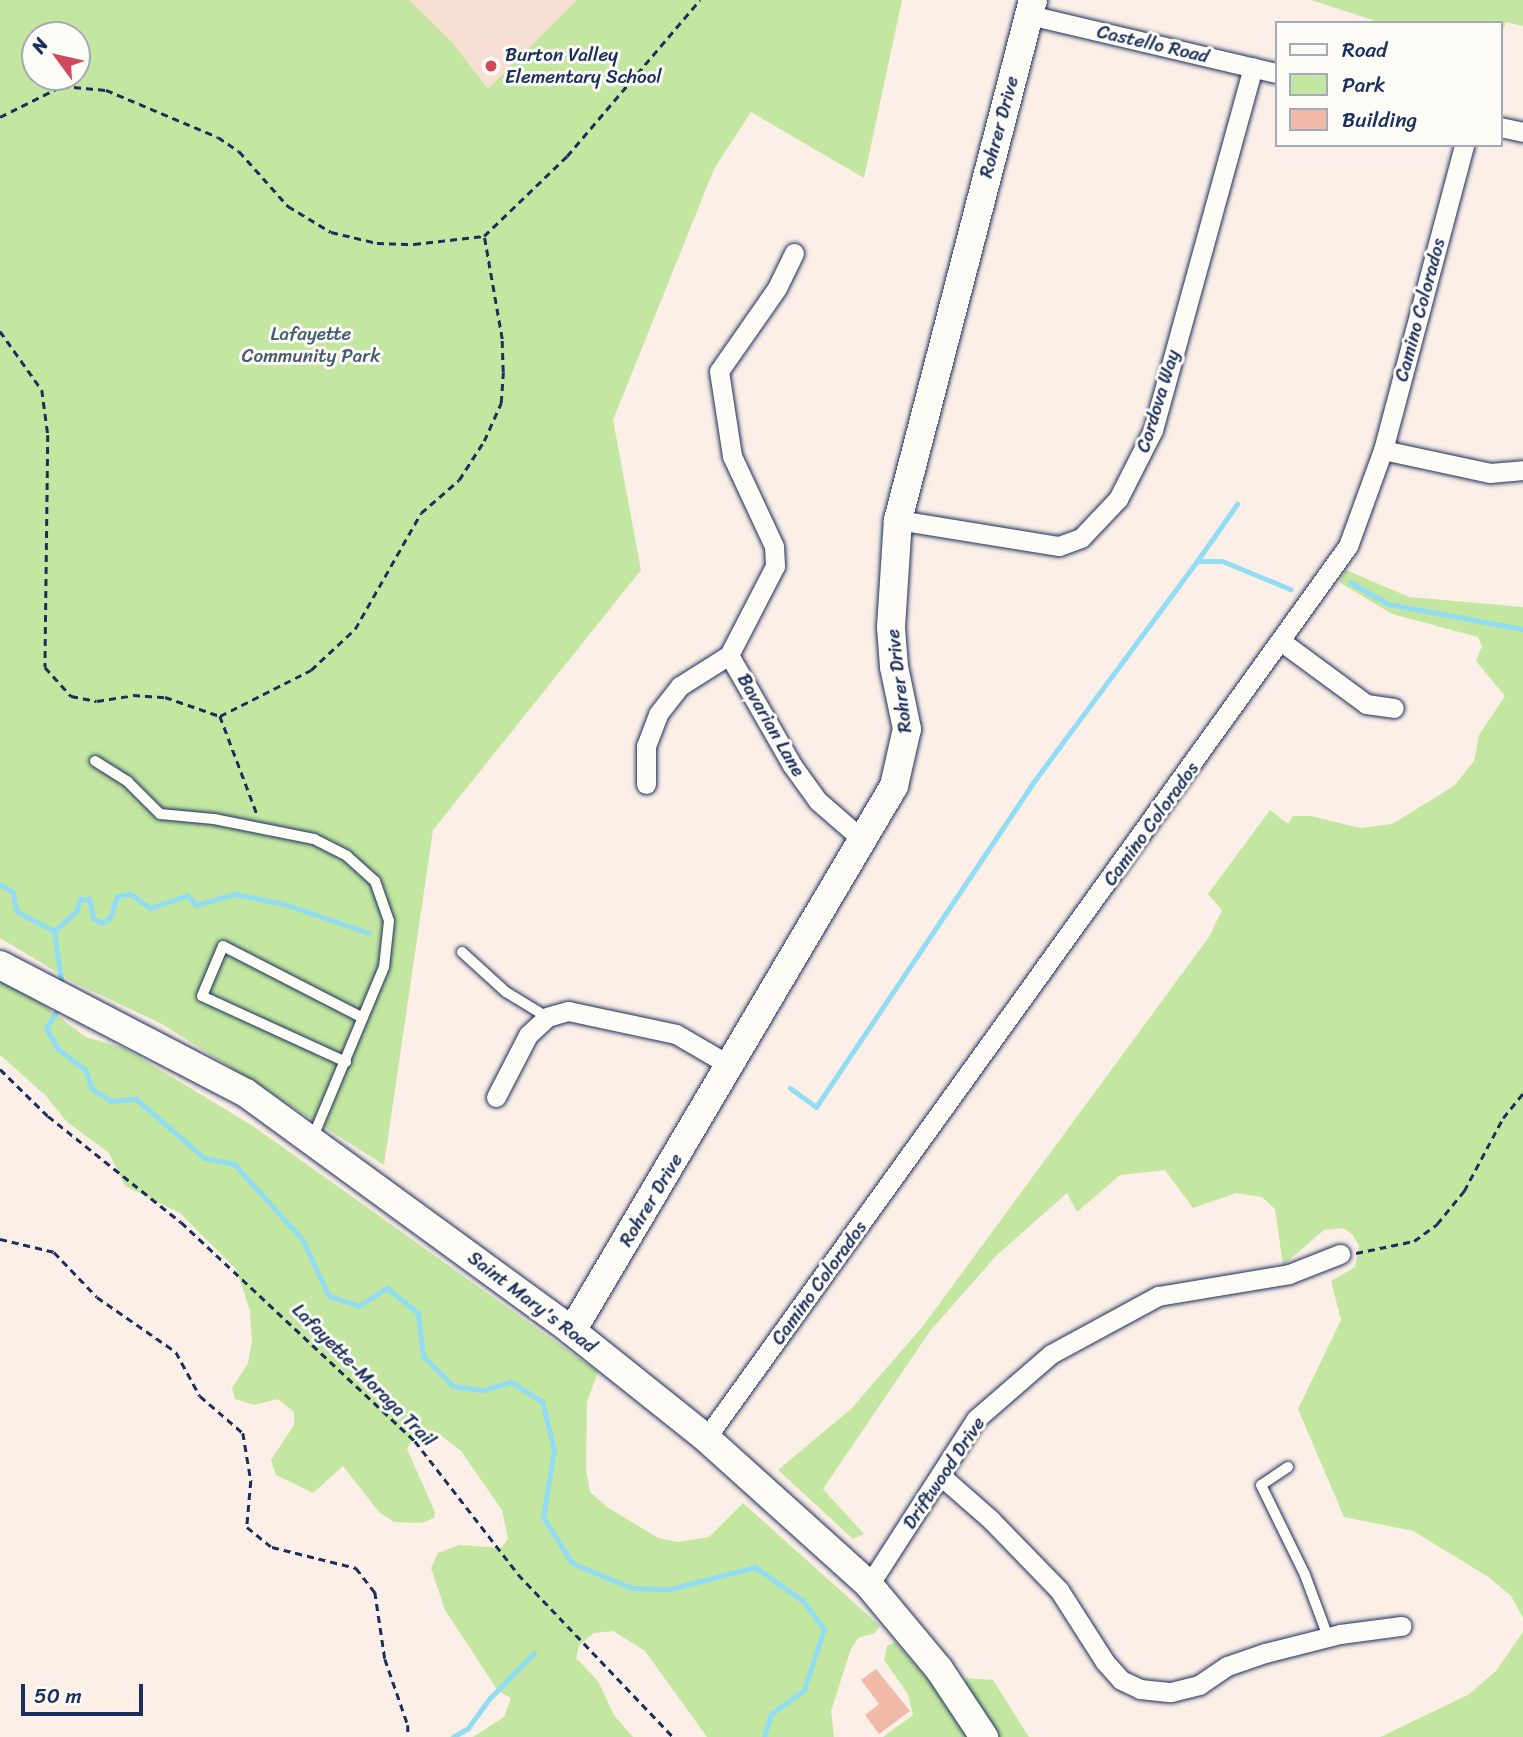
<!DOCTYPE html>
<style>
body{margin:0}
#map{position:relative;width:1523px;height:1737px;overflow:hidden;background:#fbefe7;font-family:Sriracha,sans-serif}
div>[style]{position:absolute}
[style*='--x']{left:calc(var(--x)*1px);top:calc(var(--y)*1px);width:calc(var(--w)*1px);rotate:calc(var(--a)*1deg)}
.built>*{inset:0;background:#f8dfd4}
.green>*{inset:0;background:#c3e7a0}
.stream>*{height:5px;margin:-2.5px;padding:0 2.5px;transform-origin:2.5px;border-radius:2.5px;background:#92dcf4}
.building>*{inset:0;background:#f1b9a7}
.path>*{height:2.5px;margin-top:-1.25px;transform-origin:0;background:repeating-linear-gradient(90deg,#1b2f5e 0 7px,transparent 0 12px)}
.roads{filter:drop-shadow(0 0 2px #1b2f5e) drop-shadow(0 0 2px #1b2f5e)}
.lane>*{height:10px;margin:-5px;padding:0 5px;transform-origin:5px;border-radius:5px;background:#fdfcf7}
.street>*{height:19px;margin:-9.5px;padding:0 9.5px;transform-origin:9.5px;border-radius:9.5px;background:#fdfcf7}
.secondary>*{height:28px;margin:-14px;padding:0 14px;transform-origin:14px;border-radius:14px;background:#fdfcf7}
.dots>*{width:19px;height:19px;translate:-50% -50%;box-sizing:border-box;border:4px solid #fdfcf7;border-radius:50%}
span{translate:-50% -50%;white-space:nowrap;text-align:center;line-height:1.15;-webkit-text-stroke:6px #fdfcf7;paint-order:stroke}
.street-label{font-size:19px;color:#1b2f5e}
.poi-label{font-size:19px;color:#1b2f5e}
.left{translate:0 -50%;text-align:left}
.park-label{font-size:19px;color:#455d6e}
.legend{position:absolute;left:1275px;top:21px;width:228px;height:126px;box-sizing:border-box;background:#fdfcf7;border:2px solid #a3aaba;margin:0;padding:9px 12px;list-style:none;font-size:21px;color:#1b2f5e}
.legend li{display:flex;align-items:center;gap:14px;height:35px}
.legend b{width:35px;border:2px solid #a3aaba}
.north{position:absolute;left:21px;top:21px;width:70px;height:70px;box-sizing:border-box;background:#fdfcf7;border:2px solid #a3aaba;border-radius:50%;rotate:303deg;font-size:19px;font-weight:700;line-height:28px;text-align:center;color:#1b2f5e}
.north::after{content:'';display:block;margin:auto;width:24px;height:32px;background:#d1495b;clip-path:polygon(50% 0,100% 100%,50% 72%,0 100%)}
.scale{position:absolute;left:21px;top:1684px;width:122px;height:32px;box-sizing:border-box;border:4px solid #1b2f5e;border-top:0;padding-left:9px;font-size:21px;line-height:24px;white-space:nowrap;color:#1b2f5e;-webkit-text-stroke:5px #fdfcf7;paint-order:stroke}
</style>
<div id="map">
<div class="built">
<i style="clip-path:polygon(409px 0,577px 0,488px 89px,452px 42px)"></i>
</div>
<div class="green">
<i style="clip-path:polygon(evenodd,0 0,409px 0,452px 42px,488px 89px,577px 0,902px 0,864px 178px,751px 112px,714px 169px,613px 420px,641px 570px,433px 830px,384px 1165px,162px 1024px,75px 983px,0 938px,0 0,35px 35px,77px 35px,77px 77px,35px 77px,35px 35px)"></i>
<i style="clip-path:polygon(1311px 0,1523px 0,1523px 26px,1506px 22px,1500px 39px,1500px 23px,1382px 23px)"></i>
<i style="clip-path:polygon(1346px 570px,1409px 597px,1523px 607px,1523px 1618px,1511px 1596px,1487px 1576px,1413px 1531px,1344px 1517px,1298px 1409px,1341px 1320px,1331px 1281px,1355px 1267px,1359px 1246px,1352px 1234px,1343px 1228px,1324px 1230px,1283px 1265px,1275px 1209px,1262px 1197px,1236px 1193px,1193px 1208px,1165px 1170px,1120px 1175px,1077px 1212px,1067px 1193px,997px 1255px,930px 1331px,823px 1489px,864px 1534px,853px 1539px,778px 1470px,851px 1409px,923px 1326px,1209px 937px,1222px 910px,1208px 894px,1270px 810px,1288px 824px,1293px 816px,1311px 816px,1360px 828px,1392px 824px,1454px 786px,1474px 761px,1479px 735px,1505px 696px,1476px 661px,1482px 646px,1478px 637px,1392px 614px,1339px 582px)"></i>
<i style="clip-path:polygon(0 973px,86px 1037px,124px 1048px,253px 1126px,598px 1372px,587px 1402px,586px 1471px,590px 1492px,607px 1507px,658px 1538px,677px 1542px,709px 1537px,743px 1503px,880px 1626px,875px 1633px,858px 1638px,851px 1649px,831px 1711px,834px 1737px,707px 1737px,645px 1651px,613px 1631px,594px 1633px,579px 1645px,576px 1658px,598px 1681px,614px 1715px,633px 1737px,473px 1737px,504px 1717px,511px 1698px,498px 1691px,445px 1610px,431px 1568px,438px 1553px,459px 1545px,501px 1548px,508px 1539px,502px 1510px,461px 1451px,438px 1433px,423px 1430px,416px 1433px,407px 1449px,435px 1512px,434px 1518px,422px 1523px,394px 1522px,379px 1512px,343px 1466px,313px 1493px,276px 1475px,271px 1460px,294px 1425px,294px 1412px,278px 1399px,254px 1405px,235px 1399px,232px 1388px,248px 1363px,252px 1342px,250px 1310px,236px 1269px,180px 1213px,125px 1186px,109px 1153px,67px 1122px,45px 1095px,0 1055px)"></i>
<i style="clip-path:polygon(1523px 1632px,1523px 1737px,1380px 1737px,1468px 1695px,1496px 1671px)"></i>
<i style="clip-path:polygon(895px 1642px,955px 1711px,970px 1737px,883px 1737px,913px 1715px,908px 1694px,884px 1660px,887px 1646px)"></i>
<i style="clip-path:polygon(967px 1678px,993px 1680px,1029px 1737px,997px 1737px,963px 1686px)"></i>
</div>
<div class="stream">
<i style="--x:1197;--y:561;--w:70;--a:-54.9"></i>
<i style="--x:1350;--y:582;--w:44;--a:30.1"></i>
<i style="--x:1388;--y:604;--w:137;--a:10.5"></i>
<i style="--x:0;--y:884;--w:15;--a:32"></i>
<i style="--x:13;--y:892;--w:19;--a:81"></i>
<i style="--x:16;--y:911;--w:43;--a:27.8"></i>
<i style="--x:54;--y:931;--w:56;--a:81.7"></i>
<i style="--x:54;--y:931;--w:29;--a:-41"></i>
<i style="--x:76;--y:912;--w:14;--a:-73"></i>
<i style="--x:80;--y:899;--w:9;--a:0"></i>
<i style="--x:89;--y:899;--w:19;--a:78"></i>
<i style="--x:93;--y:918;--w:10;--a:29"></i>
<i style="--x:102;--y:923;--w:9;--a:-32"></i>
<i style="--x:110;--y:918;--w:23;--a:-72"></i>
<i style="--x:117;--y:896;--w:13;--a:-9"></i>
<i style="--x:130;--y:894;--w:24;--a:35"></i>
<i style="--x:150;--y:908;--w:39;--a:-19"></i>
<i style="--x:187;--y:895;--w:13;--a:48"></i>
<i style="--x:196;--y:905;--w:40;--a:-16"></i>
<i style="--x:234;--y:894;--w:51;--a:11.3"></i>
<i style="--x:284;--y:904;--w:90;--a:18.8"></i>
<i style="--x:60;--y:1005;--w:27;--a:121"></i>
<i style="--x:46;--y:1028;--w:24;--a:60"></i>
<i style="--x:58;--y:1049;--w:34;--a:37"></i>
<i style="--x:85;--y:1069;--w:21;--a:71"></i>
<i style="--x:92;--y:1089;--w:22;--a:32"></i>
<i style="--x:111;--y:1101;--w:25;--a:-5"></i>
<i style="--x:136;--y:1099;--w:90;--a:40.9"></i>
<i style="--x:204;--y:1158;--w:31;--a:11"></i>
<i style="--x:234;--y:1164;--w:101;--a:47.8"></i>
<i style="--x:302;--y:1239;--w:63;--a:64.7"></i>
<i style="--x:329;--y:1296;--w:32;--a:18"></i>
<i style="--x:359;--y:1306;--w:33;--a:-33"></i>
<i style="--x:387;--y:1288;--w:40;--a:39"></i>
<i style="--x:418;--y:1313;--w:43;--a:83.4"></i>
<i style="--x:423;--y:1356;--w:42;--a:45"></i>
<i style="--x:453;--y:1386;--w:30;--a:8"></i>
<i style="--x:483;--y:1390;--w:29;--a:-16"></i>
<i style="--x:511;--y:1382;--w:36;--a:32"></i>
<i style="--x:542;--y:1401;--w:50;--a:76.2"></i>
<i style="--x:554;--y:1450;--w:68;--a:99.3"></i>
<i style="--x:543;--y:1517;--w:54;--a:57.8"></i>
<i style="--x:572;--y:1563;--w:65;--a:22.6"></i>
<i style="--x:632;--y:1588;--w:38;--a:2"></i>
<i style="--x:670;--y:1589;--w:88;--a:-14.5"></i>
<i style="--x:755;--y:1567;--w:59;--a:35.3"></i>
<i style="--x:803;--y:1601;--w:35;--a:53"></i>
<i style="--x:824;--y:1629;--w:64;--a:108.2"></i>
<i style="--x:804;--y:1690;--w:41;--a:144"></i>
<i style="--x:771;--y:1714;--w:24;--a:107"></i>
<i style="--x:790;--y:1088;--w:32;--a:36"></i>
<i style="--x:816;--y:1107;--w:389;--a:-56.2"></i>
<i style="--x:1032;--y:784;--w:277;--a:-53.5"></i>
<i style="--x:1197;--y:561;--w:25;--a:0"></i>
<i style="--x:1222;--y:561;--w:74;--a:22.4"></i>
<i style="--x:453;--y:1737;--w:17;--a:-31"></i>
<i style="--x:468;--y:1728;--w:37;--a:-54"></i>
<i style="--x:490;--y:1698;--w:63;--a:-45.6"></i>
</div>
<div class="building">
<i style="clip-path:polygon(876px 1669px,910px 1711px,879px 1734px,865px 1715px,879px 1704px,861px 1680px)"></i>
</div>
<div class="path">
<i style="--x:0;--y:117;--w:69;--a:-26.6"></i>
<i style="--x:62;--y:86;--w:44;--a:5.2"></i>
<i style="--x:106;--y:90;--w:121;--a:22.8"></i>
<i style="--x:218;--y:137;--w:25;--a:34"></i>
<i style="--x:239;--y:151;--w:74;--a:48.3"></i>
<i style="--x:288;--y:206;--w:50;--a:31.2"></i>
<i style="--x:331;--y:232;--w:47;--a:13.4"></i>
<i style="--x:377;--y:243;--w:37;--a:2"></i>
<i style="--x:414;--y:244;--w:70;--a:-6.5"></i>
<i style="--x:484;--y:236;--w:115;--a:-43.9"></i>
<i style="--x:567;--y:156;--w:205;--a:-49.6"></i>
<i style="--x:0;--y:331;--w:72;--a:54.6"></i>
<i style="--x:42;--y:390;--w:45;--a:82.4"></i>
<i style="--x:48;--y:435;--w:232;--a:90.7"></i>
<i style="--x:45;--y:667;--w:39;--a:48"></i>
<i style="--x:71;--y:696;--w:26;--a:11"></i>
<i style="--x:97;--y:701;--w:36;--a:-9"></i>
<i style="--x:133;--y:695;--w:32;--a:4"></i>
<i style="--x:165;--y:697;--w:58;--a:19.1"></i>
<i style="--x:220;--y:716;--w:105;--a:69.3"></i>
<i style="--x:220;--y:716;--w:102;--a:-26.8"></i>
<i style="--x:311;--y:670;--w:60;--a:-43"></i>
<i style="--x:355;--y:629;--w:133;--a:-60.4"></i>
<i style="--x:421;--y:513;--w:50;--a:-41"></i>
<i style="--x:459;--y:480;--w:46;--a:-57.3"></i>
<i style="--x:484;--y:441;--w:42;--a:-65.9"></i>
<i style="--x:501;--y:403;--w:31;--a:-86"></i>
<i style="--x:503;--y:372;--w:33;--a:-92"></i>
<i style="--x:502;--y:339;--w:105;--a:-99.9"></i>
<i style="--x:0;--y:1069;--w:67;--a:44.4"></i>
<i style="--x:48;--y:1116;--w:170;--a:38.6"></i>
<i style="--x:181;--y:1222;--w:320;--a:43.1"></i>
<i style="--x:415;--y:1441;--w:168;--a:52.2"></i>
<i style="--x:518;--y:1574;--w:225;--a:46.4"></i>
<i style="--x:0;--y:1239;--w:56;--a:13.5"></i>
<i style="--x:54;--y:1252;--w:62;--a:46.3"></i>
<i style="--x:97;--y:1297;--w:96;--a:34.8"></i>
<i style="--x:176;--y:1352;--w:50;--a:61.4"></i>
<i style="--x:200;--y:1396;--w:57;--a:40.7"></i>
<i style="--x:243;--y:1433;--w:49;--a:80.5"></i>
<i style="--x:251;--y:1481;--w:46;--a:95"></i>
<i style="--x:247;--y:1527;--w:32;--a:39"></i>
<i style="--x:272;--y:1547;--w:87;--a:14"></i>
<i style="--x:356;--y:1568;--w:31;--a:52"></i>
<i style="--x:375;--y:1592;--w:68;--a:81.5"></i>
<i style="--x:385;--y:1659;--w:70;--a:70.8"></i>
<i style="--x:408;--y:1725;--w:12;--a:90"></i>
<i style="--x:1356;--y:1253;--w:59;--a:-11.7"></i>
<i style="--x:1414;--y:1241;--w:29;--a:-36"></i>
<i style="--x:1437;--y:1224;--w:43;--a:-50.7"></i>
<i style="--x:1464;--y:1191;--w:83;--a:-61.9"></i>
<i style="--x:1503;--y:1118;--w:32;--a:-51"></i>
</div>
<div class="roads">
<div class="lane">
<i style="--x:95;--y:761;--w:39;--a:32"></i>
<i style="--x:128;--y:782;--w:45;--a:45"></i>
<i style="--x:160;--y:814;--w:54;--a:5.3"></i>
<i style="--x:214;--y:819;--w:102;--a:11.3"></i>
<i style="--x:314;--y:839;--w:37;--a:27"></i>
<i style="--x:347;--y:856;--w:38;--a:42"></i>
<i style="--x:375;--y:881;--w:42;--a:70.7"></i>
<i style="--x:389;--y:921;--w:46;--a:96.2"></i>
<i style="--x:384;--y:967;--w:186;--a:112.7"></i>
<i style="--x:462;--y:952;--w:59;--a:42.3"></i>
<i style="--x:506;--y:992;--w:48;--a:31.4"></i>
<i style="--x:346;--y:1062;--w:158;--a:-155.4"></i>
<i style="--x:202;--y:996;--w:54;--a:-67.2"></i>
<i style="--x:223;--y:946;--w:157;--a:27.2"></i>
<i style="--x:1288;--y:1467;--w:32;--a:146"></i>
<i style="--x:1261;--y:1485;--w:100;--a:63.9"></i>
<i style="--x:1305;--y:1575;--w:66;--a:69.6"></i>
</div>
<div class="street">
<i style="--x:1029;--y:15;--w:254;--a:13.2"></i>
<i style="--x:1500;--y:127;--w:24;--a:12"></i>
<i style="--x:794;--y:253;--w:39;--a:116"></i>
<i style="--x:777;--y:288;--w:101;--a:124.9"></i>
<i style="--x:719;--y:371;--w:86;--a:81.3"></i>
<i style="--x:732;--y:456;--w:99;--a:65"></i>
<i style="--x:774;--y:546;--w:20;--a:87"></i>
<i style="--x:775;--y:566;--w:100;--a:117.3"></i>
<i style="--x:729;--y:655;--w:127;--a:60.2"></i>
<i style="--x:792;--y:765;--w:44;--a:54.2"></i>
<i style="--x:818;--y:801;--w:61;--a:41"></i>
<i style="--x:1383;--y:450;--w:109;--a:12.1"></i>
<i style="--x:1490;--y:473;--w:33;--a:-5"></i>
<i style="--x:898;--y:520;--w:163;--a:9.2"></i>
<i style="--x:1059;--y:546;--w:23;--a:-20"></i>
<i style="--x:1081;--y:538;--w:54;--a:-46.5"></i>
<i style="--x:1118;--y:499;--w:77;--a:-63.1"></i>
<i style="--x:1153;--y:430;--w:376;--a:-74.6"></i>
<i style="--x:1282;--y:642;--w:104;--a:36.4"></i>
<i style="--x:1366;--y:704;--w:28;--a:8"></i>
<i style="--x:646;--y:784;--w:38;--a:-90"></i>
<i style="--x:646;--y:746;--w:34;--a:-69"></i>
<i style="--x:658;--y:714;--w:36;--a:-52"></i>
<i style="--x:680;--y:686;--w:58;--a:-32.3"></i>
<i style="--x:496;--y:1097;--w:70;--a:-62.7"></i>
<i style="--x:528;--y:1035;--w:26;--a:-43"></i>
<i style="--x:547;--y:1017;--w:22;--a:-16"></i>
<i style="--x:568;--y:1011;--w:110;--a:12"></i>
<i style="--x:676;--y:1034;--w:64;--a:30.2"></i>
<i style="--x:706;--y:1438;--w:1099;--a:-54.26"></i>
<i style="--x:1348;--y:546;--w:102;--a:-70"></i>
<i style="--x:1383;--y:450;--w:316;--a:-75.1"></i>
<i style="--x:941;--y:1476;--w:67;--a:41.3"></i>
<i style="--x:991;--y:1520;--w:98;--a:45.8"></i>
<i style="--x:1059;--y:1590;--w:85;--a:57.4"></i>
<i style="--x:1105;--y:1662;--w:24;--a:48"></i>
<i style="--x:1121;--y:1680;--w:21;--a:25"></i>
<i style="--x:1140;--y:1689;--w:31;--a:6"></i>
<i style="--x:1171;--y:1692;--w:29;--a:-14"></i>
<i style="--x:1199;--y:1685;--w:34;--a:-34"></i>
<i style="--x:1227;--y:1666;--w:40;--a:-18.9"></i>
<i style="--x:1265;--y:1653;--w:77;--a:-14.2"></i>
<i style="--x:1340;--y:1634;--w:62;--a:-7.5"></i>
<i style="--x:869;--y:1585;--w:197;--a:-57.2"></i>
<i style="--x:976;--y:1419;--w:99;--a:-40.9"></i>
<i style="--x:1051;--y:1354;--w:122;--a:-28.5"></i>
<i style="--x:1158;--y:1296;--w:133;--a:-9.5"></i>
<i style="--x:1289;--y:1274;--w:55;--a:-21.4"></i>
</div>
<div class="secondary">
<i style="--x:0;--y:965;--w:277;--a:27.5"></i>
<i style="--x:246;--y:1093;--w:404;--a:36.1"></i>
<i style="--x:572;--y:1331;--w:171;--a:38.6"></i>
<i style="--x:706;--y:1438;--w:219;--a:42"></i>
<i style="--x:869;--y:1585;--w:109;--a:50.2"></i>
<i style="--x:939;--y:1669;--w:82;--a:56.5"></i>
<i style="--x:572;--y:1331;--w:633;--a:-59.42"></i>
<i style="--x:894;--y:786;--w:58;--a:-77.2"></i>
<i style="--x:907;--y:729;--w:63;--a:-101.8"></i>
<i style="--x:894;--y:667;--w:40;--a:-94.3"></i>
<i style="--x:891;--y:627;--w:107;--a:-86.3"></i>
<i style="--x:898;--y:520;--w:537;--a:-75.45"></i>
</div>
</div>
<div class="dots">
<i style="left:491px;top:66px;background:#d1495b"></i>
</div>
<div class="street-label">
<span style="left:1153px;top:44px;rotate:13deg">Castello Road</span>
<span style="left:999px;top:127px;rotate:-75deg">Rohrer Drive</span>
<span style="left:1420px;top:310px;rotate:-75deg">Camino Colorados</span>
<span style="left:1158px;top:401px;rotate:-73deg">Cordova Way</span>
<span style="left:899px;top:681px;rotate:-97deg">Rohrer Drive</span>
<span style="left:771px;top:725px;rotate:60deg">Bavarian Lane</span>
<span style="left:1151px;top:824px;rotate:-54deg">Camino Colorados</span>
<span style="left:651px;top:1200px;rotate:-59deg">Rohrer Drive</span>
<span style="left:819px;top:1283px;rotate:-54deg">Camino Colorados</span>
<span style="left:532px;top:1302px;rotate:37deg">Saint Mary's Road</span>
<span style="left:364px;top:1375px;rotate:45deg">Lafayette-Moraga Trail</span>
<span style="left:944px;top:1473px;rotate:-56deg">Driftwood Drive</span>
</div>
<div class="poi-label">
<span class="left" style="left:505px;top:66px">Burton Valley<br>Elementary School</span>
</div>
<div class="park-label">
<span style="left:311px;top:345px">Lafayette<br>Community Park</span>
</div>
<ul class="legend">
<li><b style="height:9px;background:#fdfcf7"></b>Road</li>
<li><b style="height:19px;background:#c3e7a0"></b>Park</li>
<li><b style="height:19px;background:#f1b9a7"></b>Building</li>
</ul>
<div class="north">N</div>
<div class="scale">50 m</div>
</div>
